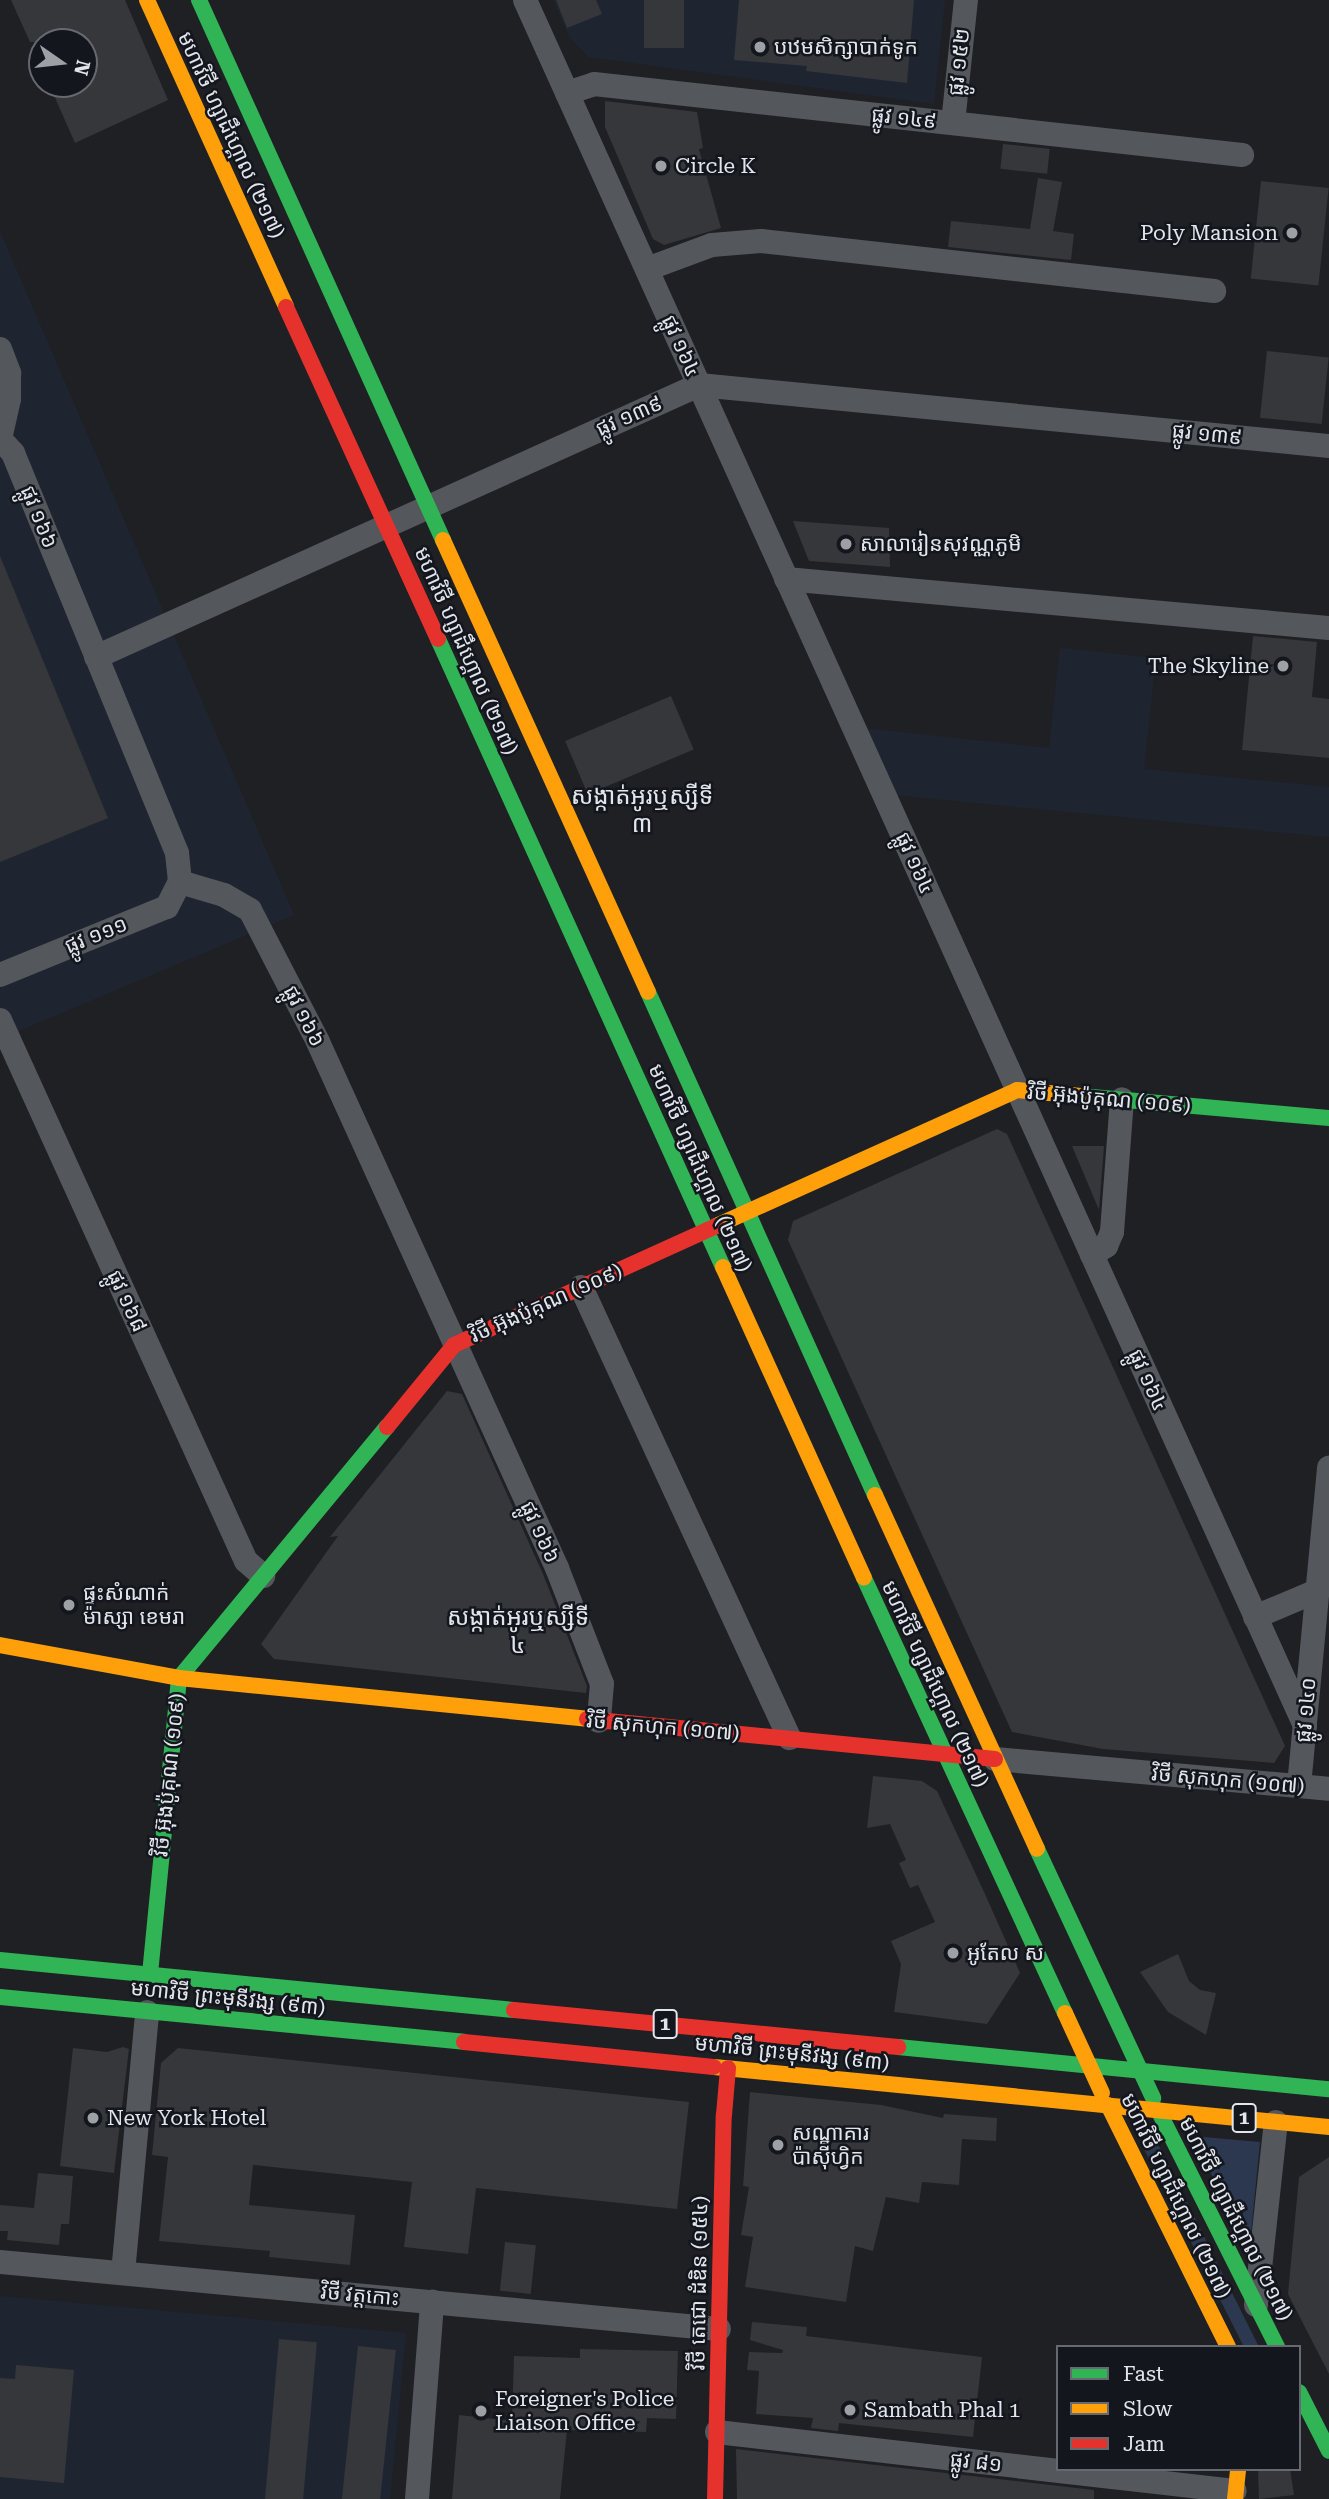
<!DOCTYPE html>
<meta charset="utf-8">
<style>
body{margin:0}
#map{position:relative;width:1329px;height:2499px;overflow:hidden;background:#1e2024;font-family:"Roboto Serif","Noto Sans Khmer",serif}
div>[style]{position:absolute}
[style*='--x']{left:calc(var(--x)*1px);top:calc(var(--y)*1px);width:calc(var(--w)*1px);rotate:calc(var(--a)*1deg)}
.built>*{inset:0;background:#1f2530}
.green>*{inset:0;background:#2c3850}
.building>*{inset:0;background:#35373a;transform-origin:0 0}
.street>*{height:24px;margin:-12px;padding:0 12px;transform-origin:12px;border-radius:12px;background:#54575c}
.fast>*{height:16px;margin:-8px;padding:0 8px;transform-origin:8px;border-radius:8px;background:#30b455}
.slow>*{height:16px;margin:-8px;padding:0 8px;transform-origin:8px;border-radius:8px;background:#ff9f0a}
.jam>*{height:16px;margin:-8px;padding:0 8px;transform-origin:8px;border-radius:8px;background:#e5322d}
.dots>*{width:19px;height:19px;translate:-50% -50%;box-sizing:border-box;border:4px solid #13161d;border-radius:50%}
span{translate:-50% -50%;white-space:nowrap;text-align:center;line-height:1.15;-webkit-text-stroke:5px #13161d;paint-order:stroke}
.shield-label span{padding:2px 5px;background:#13161d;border:2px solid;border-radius:5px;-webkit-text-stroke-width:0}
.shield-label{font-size:19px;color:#e2e5ea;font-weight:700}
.poi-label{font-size:21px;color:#e2e5ea}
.left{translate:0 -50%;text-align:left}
.right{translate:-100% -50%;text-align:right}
.street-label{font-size:21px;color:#e2e5ea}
.quarter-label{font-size:24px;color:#e2e5ea}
.legend{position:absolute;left:1056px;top:2345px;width:245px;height:126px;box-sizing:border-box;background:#13161d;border:2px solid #66696f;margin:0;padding:9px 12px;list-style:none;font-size:21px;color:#e2e5ea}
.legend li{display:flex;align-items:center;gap:14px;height:35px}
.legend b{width:35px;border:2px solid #66696f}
.north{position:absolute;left:28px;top:28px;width:70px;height:70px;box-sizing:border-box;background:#13161d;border:2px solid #66696f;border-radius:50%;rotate:104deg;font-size:19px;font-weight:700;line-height:28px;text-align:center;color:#e2e5ea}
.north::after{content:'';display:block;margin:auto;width:24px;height:32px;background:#9da0a5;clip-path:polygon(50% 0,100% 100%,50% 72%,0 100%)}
</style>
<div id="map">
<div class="built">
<i style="clip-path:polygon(553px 0,945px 0,934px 104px,589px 57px,570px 38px)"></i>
<i style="clip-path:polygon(0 231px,294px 915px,0 1039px)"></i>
<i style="clip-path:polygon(1060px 648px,1156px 658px,1144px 769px,1329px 787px,1329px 837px,894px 795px,863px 728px,1049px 748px)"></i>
<i style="clip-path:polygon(0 2296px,406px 2333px,390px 2499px,0 2499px)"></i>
</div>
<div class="green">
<i style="clip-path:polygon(1144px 2135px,1157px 2142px,1259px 2347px,1244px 2347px,1143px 2147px)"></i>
<i style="clip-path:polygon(1193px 2136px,1260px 2142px,1249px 2253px)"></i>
</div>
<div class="building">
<i style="clip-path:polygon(11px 0,125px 0,168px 100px,75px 143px,49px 84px,84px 84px,84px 42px,30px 42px)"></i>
<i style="clip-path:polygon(556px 0,596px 0,602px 14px,567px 28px)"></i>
<i style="left:644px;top:0;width:40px;height:48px"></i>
<i style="clip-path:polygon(739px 0,914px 0,907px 83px,806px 71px,807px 66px,734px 60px)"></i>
<i style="clip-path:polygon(605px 101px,697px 112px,703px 148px,699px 149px,721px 228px,664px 245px,653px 239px,605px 127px)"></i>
<i style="left:1003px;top:144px;width:47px;height:25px;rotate:6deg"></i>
<i style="clip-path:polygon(1038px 178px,1062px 182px,1053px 231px,1074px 234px,1071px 260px,948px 247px,951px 221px,1030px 229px)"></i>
<i style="left:1261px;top:181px;width:68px;height:98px;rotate:6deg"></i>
<i style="left:1267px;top:351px;width:62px;height:67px;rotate:6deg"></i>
<i style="clip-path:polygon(793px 521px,889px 528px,890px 567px,809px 561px)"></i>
<i style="clip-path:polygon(0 556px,108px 818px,0 862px)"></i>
<i style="clip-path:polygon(1253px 636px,1317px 642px,1312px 697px,1329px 699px,1329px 758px,1242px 750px)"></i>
<i style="left:671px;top:696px;width:58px;height:115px;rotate:67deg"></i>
<i style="clip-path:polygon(997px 1129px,1007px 1134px,1285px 1746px,1274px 1763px,1103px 1749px,1012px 1732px,788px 1240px,793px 1221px)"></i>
<i style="clip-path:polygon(1072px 1146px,1104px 1146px,1099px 1210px)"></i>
<i style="clip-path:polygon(447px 1391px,462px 1394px,543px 1574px,587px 1686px,586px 1693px,274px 1659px,261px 1644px,338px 1536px,330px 1537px)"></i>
<i style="clip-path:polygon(873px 1776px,922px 1781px,937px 1791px,985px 1894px,1020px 1973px,987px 2024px,894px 2012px,901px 1964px,891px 1941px,935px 1922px,918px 1885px,910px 1888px,899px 1863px,906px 1860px,890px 1824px,867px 1828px)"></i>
<i style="clip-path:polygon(1178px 1954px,1189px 1981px,1200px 1990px,1216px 1993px,1206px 2035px,1168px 2012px,1140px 1972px)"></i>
<i style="clip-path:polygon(123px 2047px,129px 2049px,114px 2173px,60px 2166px,73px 2048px,107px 2052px)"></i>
<i style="clip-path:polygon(178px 2048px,689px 2102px,677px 2209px,476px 2188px,468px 2254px,404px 2247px,412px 2182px,253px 2165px,249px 2205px,355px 2215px,350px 2265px,269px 2257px,270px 2251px,159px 2241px,168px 2157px,152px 2155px,161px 2063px)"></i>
<i style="clip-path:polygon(750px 2092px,881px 2105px,943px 2118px,944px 2114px,997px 2118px,996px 2141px,962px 2139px,959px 2185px,922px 2182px,919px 2203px,886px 2197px,873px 2251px,855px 2246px,846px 2302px,745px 2287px,753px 2237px,741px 2235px,749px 2187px,743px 2186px)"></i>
<i style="clip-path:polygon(1329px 2157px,1329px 2374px,1288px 2294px,1299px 2177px)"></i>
<i style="clip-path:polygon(38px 2173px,73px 2176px,69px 2224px,61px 2224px,59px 2245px,7px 2240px,8px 2231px,0 2231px,0 2205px,34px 2208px)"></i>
<i style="left:505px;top:2242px;width:31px;height:49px;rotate:6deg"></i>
<i style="clip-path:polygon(752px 2322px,807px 2327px,806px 2336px,982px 2357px,973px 2437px,839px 2423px,838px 2431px,811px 2428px,813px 2418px,756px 2414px,759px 2371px,747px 2370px,749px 2352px,782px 2353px,783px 2350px,750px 2340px)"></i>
<i style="left:279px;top:2339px;width:38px;height:161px;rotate:5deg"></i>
<i style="left:358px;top:2346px;width:38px;height:154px;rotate:6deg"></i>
<i style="clip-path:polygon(580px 2349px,678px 2351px,676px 2419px,647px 2418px,646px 2432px,567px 2430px,560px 2499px,452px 2499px,459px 2415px,512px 2421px,514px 2356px,580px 2358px)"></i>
<i style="clip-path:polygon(16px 2365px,74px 2370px,64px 2483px,0 2477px,0 2378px,15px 2379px)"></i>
<i style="clip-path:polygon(736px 2449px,1094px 2490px,1094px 2499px,737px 2499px)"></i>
<i style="clip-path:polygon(1258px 2469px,1290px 2469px,1294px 2495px,1259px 2499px)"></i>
</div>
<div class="street">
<i style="--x:525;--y:0;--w:1894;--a:65.68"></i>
<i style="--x:567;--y:93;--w:28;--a:-18"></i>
<i style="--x:594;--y:84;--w:652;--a:6.25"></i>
<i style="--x:953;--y:123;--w:124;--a:-84"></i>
<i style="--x:647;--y:269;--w:69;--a:-20.3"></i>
<i style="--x:712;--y:245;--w:49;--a:-4.7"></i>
<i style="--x:761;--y:241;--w:456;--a:6.3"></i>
<i style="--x:0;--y:349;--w:26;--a:69"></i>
<i style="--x:9;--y:373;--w:26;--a:90"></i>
<i style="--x:9;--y:399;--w:41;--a:102.7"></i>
<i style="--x:0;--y:439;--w:19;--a:47"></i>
<i style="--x:13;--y:453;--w:432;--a:67.7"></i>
<i style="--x:177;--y:853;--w:29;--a:84"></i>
<i style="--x:786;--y:579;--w:545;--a:5.16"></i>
<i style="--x:96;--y:657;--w:662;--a:-24.28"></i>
<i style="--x:699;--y:385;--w:633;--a:5.53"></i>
<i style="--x:180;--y:882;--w:46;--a:16.5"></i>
<i style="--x:224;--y:895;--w:30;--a:30"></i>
<i style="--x:250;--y:910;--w:148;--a:62.7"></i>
<i style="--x:318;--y:1042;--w:578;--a:65.56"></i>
<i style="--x:557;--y:1568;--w:124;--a:68.8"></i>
<i style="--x:602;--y:1684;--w:37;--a:95"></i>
<i style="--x:0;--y:975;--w:180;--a:-22.2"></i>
<i style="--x:167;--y:907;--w:28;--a:-63"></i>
<i style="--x:0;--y:1020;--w:594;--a:65.55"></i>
<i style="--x:246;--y:1561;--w:23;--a:41"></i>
<i style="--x:1092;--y:1255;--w:17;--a:-33"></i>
<i style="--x:1106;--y:1246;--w:15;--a:-67"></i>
<i style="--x:1112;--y:1232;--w:133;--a:-85.7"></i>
<i style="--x:581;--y:1287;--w:497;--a:65.2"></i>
<i style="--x:1255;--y:1617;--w:67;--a:-22.8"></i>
<i style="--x:995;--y:1759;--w:335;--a:5.1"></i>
<i style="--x:1299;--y:1786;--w:320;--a:-84.6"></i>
<i style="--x:0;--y:2262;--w:722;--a:5.32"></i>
<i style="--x:123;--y:2273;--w:262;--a:-84.7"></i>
<i style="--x:1256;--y:2305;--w:184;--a:-83.8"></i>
<i style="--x:717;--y:2432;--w:521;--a:6.5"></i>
<i style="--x:417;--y:2499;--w:198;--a:-85.6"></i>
</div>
<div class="fast">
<i style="--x:199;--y:0;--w:593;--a:65.68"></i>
<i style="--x:438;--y:639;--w:690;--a:65.59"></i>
<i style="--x:648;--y:992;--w:552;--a:65.71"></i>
<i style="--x:1081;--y:1096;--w:249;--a:5.1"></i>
<i style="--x:864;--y:1578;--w:479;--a:65.2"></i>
<i style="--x:1037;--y:1849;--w:275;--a:65"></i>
<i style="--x:0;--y:1960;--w:516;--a:5.56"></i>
<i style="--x:150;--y:1974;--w:297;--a:-84.4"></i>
<i style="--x:179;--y:1678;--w:326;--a:-50.4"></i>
<i style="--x:0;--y:1997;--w:466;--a:5.5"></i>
<i style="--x:898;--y:2047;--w:433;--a:5.6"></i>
<i style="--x:1158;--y:2110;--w:265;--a:63.3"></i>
<i style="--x:1299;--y:2392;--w:66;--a:63"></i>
</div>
<div class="slow">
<i style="--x:147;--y:0;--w:337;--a:65.6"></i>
<i style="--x:443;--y:540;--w:496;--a:65.6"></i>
<i style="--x:716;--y:1226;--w:330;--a:-24.3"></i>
<i style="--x:1017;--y:1090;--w:64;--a:5.4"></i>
<i style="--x:723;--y:1267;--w:341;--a:65.6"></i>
<i style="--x:875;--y:1495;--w:389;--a:65.4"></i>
<i style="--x:0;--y:1645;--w:182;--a:10.4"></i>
<i style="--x:179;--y:1678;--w:410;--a:5.7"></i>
<i style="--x:1065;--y:2013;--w:88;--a:65.2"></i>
<i style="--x:714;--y:2067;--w:618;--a:5.57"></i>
<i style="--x:1108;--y:2105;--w:270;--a:63.6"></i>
<i style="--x:1235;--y:2499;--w:30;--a:-84"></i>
</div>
<div class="jam">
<i style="--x:286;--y:307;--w:365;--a:65.4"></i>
<i style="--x:387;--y:1427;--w:106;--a:-50.7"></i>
<i style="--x:454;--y:1345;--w:288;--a:-24.4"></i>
<i style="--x:587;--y:1719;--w:410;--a:5.6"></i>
<i style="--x:514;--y:2010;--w:386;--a:5.5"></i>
<i style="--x:464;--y:2042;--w:251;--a:5.7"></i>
<i style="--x:715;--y:2499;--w:384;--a:-88.7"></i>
<i style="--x:724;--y:2115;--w:47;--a:-85.1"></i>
</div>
<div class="dots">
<i style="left:760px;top:47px;background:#9da0a5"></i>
<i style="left:661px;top:166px;background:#9da0a5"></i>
<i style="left:1292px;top:233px;background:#9da0a5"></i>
<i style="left:846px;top:544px;background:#9da0a5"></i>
<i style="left:1283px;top:666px;background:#9da0a5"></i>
<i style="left:69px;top:1605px;background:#9da0a5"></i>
<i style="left:953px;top:1953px;background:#9da0a5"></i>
<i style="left:93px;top:2118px;background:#9da0a5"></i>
<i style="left:778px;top:2145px;background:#9da0a5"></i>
<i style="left:850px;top:2410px;background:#9da0a5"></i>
<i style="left:481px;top:2411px;background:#9da0a5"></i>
</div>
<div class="shield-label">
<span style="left:665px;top:2024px">1</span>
<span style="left:1244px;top:2118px">1</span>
</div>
<div class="poi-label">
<span class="left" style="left:774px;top:47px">បឋមសិក្សាបាក់ទូក</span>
<span class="left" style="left:675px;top:166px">Circle K</span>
<span class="right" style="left:1278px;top:233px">Poly Mansion</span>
<span class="left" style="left:860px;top:544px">សាលារៀនសុវណ្ណភូមិ</span>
<span class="right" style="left:1269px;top:666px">The Skyline</span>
<span class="left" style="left:83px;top:1605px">ផ្ទះសំណាក់<br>ម៉ាស្សា ខេមរា</span>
<span class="left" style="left:967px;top:1953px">អូតែល ស</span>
<span class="left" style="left:107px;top:2118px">New York Hotel</span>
<span class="left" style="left:792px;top:2145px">សណ្ឋាគារ<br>ប៉ាស៊ីហ្វិក</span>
<span class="left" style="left:495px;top:2411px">Foreigner's Police<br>Liaison Office</span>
<span class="left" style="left:864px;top:2410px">Sambath Phal 1</span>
</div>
<div class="street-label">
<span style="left:959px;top:62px;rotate:-84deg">ផ្លូវ ១៥២</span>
<span style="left:904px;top:118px;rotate:6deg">ផ្លូវ ១៤៩</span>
<span style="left:231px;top:135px;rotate:65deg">មហាវិថី ហ្សាដឹហ្គោល (២១៧)</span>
<span style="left:681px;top:346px;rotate:66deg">ផ្លូវ ១៦៤</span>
<span style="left:629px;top:416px;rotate:-24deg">ផ្លូវ ១៣៩</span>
<span style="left:1207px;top:434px;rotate:6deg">ផ្លូវ ១៣៩</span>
<span style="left:39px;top:517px;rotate:68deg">ផ្លូវ ១៦៦</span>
<span style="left:466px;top:651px;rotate:66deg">មហាវិថី ហ្សាដឹហ្គោល (២១៧)</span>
<span style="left:915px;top:863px;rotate:66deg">ផ្លូវ ១៦៤</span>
<span style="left:96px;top:935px;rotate:-22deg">ផ្លូវ ១១១</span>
<span style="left:304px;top:1016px;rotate:63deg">ផ្លូវ ១៦៦</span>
<span style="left:1109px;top:1099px;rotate:5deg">វិថី អ៊ុងប៉ូគុណ (១០៩)</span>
<span style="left:700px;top:1168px;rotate:66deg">មហាវិថី ហ្សាដឹហ្គោល (២១៧)</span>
<span style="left:127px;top:1301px;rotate:65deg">ផ្លូវ ១៦៨</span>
<span style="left:546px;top:1303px;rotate:-24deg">វិថី អ៊ុងប៉ូគុណ (១០៩)</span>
<span style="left:1148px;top:1380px;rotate:66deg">ផ្លូវ ១៦៤</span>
<span style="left:540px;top:1532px;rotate:65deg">ផ្លូវ ១៦៦</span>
<span style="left:935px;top:1684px;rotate:65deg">មហាវិថី ហ្សាដឹហ្គោល (២១៧)</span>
<span style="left:1306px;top:1710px;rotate:-85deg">ផ្លូវ ១៤០</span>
<span style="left:663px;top:1727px;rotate:5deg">វិថី សុកហុក (១០៧)</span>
<span style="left:169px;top:1775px;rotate:-84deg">វិថី អ៊ុងប៉ូគុណ (១០៩)</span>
<span style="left:1228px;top:1780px;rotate:5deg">វិថី សុកហុក (១០៧)</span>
<span style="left:228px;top:1998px;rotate:6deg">មហាវិថី ព្រះមុនីវង្ស (៩៣)</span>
<span style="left:792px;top:2053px;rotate:6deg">មហាវិថី ព្រះមុនីវង្ស (៩៣)</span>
<span style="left:1176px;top:2196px;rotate:64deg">មហាវិថី ហ្សាដឹហ្គោល (២១៧)</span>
<span style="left:1236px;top:2219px;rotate:63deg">មហាវិថី ហ្សាដឺហ្គោល (២១៧)</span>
<span style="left:699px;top:2283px;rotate:-89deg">វិថី តេជោ ដំឌិន (១៥៤)</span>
<span style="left:360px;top:2295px;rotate:5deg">វិថី វត្តកោះ</span>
<span style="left:976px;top:2462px;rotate:6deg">ផ្លូវ ៨១</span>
</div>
<div class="quarter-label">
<span style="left:642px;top:811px">សង្កាត់អូរឬស្សីទី<br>៣</span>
<span style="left:518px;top:1632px">សង្កាត់អូរឬស្សីទី<br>៤</span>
</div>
<ul class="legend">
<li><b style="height:9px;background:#30b455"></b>Fast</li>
<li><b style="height:9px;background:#ff9f0a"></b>Slow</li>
<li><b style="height:9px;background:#e5322d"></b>Jam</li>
</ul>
<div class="north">N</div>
</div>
